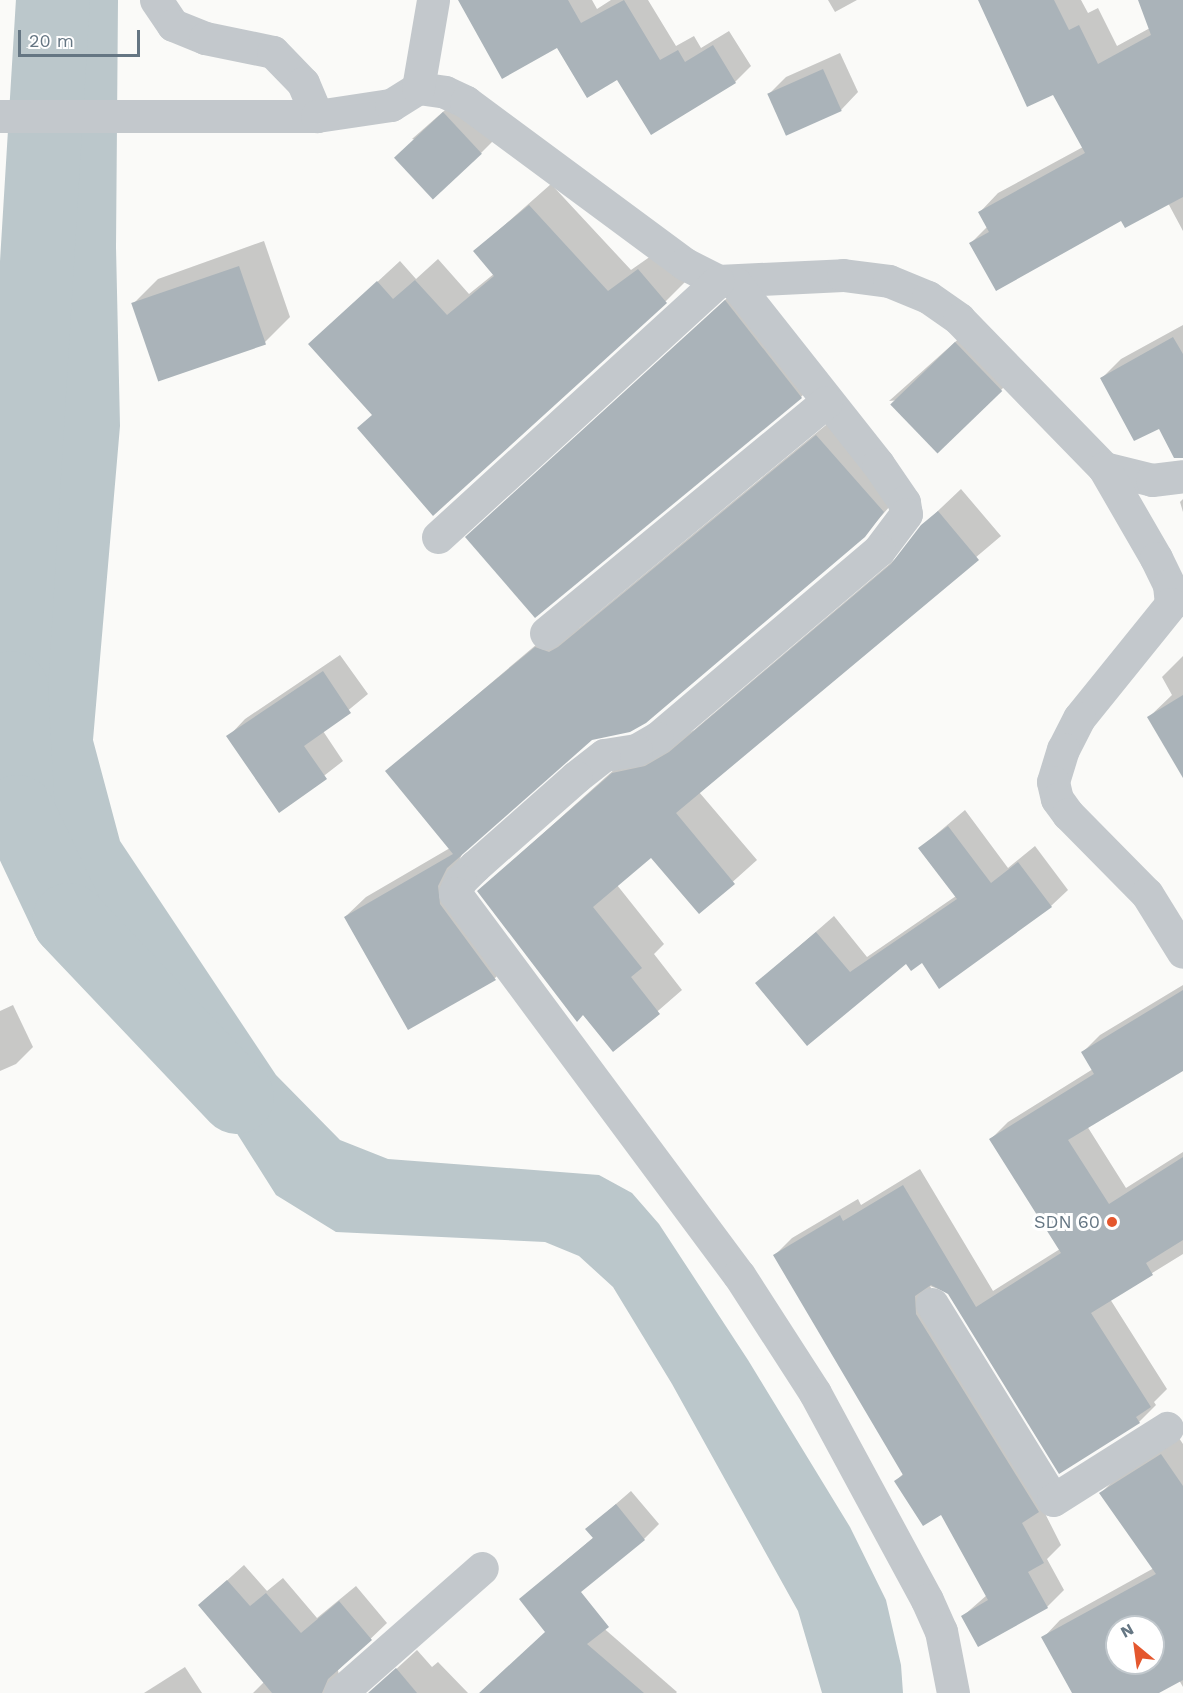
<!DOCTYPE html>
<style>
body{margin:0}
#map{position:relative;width:1183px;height:1693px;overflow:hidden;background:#fafaf8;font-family:"Work Sans",sans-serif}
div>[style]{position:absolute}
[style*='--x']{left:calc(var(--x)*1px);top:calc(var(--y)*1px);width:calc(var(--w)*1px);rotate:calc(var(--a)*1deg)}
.water>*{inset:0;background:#bbc7cb}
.shadow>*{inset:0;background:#0003}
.river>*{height:74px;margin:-37px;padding:0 37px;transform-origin:37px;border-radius:37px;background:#bbc7cb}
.building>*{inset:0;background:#aab3b9;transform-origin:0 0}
.minor>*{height:33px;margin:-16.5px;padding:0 16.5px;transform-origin:16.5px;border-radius:16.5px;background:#c3c8cc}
.dots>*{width:16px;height:16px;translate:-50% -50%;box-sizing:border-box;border:3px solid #fff;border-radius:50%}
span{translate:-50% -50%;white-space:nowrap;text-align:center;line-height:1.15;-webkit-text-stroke:6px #fff;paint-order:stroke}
.poi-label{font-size:18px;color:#657683}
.right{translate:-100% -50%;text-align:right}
.north{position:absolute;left:1105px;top:1615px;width:60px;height:60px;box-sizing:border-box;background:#fff;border:2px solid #c1c8cd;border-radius:50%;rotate:331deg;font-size:16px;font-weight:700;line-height:24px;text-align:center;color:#657683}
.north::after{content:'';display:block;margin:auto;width:21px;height:27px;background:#e4572e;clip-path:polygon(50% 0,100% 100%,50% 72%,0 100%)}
.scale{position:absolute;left:18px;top:30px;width:122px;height:27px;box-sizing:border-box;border:3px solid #657683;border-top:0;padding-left:8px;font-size:18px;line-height:21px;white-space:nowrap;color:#657683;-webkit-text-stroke:4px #fff;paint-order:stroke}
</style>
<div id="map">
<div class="water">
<i style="clip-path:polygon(47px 0,118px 0,116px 247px,120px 426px,93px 740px,120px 841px,276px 1075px,340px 1140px,388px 1159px,599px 1175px,632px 1193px,659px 1224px,748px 1360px,850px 1527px,886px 1600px,901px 1665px,903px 1693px,822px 1693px,798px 1611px,672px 1384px,613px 1287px,579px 1256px,545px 1242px,336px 1232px,276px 1195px,42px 825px,39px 791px,52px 285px)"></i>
</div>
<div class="shadow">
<i style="clip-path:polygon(462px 0,592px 0,597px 9px,611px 0,648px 0,676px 46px,694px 36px,701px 48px,729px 31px,751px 66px,735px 82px,618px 78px)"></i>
<i style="clip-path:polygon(828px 0,857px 0,835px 12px)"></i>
<i style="clip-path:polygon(979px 0,1081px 0,1088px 13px,1098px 8px,1117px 46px,1150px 28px,1140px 0,1183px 0,1183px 231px,1168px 203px,1121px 219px,971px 243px,988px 226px,980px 212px,998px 193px,1083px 147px,1054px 93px)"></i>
<i style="clip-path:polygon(840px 53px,858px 92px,841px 110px,769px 94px,786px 77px)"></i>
<i style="clip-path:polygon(461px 96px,498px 136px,481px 153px,412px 139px)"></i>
<i style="clip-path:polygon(551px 184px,631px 270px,661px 249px,687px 280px,666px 301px,373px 414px,310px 344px,400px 261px,416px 279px,438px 259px,469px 294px,495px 273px,475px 251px)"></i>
<i style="clip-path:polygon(264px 241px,290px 317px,265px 342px,133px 304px,158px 279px)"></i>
<i style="clip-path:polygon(749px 278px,824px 373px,801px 397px,491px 514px)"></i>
<i style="clip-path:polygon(1183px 325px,1183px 457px,1160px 427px,1102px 378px,1121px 359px)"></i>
<i style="clip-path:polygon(973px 326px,1018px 373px,1001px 390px,889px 401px)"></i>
<i style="clip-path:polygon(837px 416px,903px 491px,864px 536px,592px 739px,464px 850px,457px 865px,515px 958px,495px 978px,409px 1028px,345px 917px,366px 897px,450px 848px,387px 771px,556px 628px,570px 632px,580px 627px)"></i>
<i style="clip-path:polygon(961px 489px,1001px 536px,699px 792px,757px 860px,699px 912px,652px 856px,617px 885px,664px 944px,654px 954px,682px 990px,613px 1050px,479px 891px,636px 750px,669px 744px,694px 730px,900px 555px,922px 526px)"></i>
<i style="clip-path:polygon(1183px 499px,1183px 512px,1180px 502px)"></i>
<i style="clip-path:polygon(340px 655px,368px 694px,323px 731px,343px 761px,280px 810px,228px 737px,245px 719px)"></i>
<i style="clip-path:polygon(1183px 656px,1183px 775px,1149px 717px,1172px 695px,1162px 677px)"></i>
<i style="clip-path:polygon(965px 810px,1008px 868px,1035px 846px,1068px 890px,1051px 906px,940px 987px,922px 961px,907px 962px,808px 1044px,757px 983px,834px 916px,867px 957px,956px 896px,920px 848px)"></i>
<i style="clip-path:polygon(1183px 985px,1183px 1069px,1087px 1126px,1126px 1188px,1183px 1152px,1183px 1254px,1110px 1299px,1167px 1389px,1154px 1402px,1156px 1405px,1139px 1422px,949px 1293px,930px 1286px,1061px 1545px,1047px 1559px,1064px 1590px,1047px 1607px,963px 1616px,987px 1595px,941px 1513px,896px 1481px,904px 1473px,775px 1255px,792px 1238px,858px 1199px,861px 1205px,920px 1169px,993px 1291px,1060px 1249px,991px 1139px,1008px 1122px,1093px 1069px,1083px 1052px,1100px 1035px)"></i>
<i style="clip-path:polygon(13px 1005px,33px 1047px,16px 1064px,0 1071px,0 1011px)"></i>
<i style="clip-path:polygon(evenodd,1179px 1438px,1183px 1444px,1183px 1687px,1179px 1680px,1156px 1693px,1073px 1693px,1043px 1638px,1060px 1620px,1154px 1568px,1101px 1493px,1118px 1476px,1179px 1438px,1117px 1627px,1153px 1627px,1153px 1663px,1117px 1663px,1117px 1627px)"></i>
<i style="clip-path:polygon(631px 1491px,659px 1524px,644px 1539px,578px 1592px,521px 1599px,594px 1537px,587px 1529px)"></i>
<i style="clip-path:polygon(244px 1565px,267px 1591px,283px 1578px,317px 1618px,356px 1586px,387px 1623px,338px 1670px,341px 1689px,351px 1693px,253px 1693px,264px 1682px,200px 1605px)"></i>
<i style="clip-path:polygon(600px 1625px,677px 1692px,676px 1693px,543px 1693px)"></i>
<i style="clip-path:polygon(417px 1650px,432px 1667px,438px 1662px,468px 1693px,370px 1693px)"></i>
<i style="clip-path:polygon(185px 1667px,202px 1693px,144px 1693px)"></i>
</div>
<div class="river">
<i style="--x:53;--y:0;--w:689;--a:93.49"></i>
<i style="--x:11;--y:688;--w:124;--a:86.8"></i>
<i style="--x:18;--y:812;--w:119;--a:64.7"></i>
<i style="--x:69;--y:920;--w:244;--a:46.5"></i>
</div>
<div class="building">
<i style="clip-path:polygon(458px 0,568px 0,581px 23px,624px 0,660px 60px,678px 50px,685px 62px,713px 45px,736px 83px,651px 135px,617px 80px,587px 98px,557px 48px,502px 79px)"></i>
<i style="clip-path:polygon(978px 0,1054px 0,1069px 30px,1079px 25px,1098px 64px,1151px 35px,1138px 0,1183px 0,1183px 197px,1125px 228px,1121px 221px,996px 291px,969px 243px,989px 232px,978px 212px,1085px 153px,1053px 95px,1027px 107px)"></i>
<i style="left:823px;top:69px;width:46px;height:61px;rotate:66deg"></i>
<i style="left:443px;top:112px;width:57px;height:67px;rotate:47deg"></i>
<i style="clip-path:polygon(529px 205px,608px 291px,638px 269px,667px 303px,433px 516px,357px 428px,372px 415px,308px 344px,377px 281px,393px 299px,415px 280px,447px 315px,494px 276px,473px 251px)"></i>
<i style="left:239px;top:266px;width:83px;height:114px;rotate:71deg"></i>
<i style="clip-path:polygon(725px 300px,802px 398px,535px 618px,465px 537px)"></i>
<i style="clip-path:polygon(1173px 337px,1183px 354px,1183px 458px,1174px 458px,1159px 429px,1134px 441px,1100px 378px)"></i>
<i style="left:955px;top:342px;width:68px;height:90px;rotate:46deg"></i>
<i style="clip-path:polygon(816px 435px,884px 512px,865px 537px,646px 723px,630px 732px,592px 740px,447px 868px,438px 886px,440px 904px,496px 980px,408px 1030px,344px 917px,453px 854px,385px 771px,535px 647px,549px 652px,558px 647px)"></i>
<i style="clip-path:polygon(938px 511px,979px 560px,676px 813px,735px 884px,699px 914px,651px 858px,593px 907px,642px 968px,631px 977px,660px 1014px,613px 1052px,583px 1015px,577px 1022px,477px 891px,612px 773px,645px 766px,669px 752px,891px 564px,921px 525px)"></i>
<i style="clip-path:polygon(323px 671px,351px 713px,304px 746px,327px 779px,279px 813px,226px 736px)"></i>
<i style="clip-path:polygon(1183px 695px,1183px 778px,1147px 717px)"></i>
<i style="clip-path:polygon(948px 826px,991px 883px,1018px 862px,1052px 907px,939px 989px,922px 963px,911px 971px,906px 964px,807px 1046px,755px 983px,816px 932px,850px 972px,957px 899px,918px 848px)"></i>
<i style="clip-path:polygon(1183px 990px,1183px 1071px,1068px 1140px,1109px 1204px,1183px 1157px,1183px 1240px,1146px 1263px,1153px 1275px,1091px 1313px,1151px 1407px,1136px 1417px,1140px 1423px,1059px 1474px,948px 1294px,931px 1285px,915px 1296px,916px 1314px,1039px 1512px,1022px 1523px,1044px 1563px,1028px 1572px,1048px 1608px,978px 1647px,961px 1616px,988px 1600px,941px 1515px,923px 1526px,894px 1481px,903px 1475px,773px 1255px,840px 1215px,843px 1221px,903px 1185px,976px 1307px,1061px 1253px,989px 1139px,1094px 1074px,1081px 1052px)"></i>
<i style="clip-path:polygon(evenodd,1161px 1454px,1183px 1486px,1183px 1680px,1159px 1693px,1072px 1693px,1041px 1637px,1156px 1574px,1099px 1493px,1161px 1454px,1117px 1627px,1153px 1627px,1153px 1663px,1117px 1663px,1117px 1627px)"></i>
<i style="clip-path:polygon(616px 1504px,645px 1540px,581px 1592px,609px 1627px,587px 1644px,644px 1693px,479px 1693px,545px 1632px,519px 1599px,593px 1538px,585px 1529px)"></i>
<i style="clip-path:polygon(227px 1580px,250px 1606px,266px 1593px,301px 1633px,339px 1601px,372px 1640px,328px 1679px,322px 1693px,272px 1693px,198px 1605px)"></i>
<i style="clip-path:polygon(396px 1668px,417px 1693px,368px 1693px)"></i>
</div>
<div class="minor">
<i style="--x:156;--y:0;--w:30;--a:56"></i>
<i style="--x:173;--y:25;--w:35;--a:22"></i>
<i style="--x:205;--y:38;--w:69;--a:11.6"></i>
<i style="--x:273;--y:52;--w:43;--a:45.9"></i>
<i style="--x:303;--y:83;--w:36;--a:67"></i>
<i style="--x:418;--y:88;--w:27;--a:8"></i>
<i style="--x:445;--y:92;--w:23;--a:25"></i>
<i style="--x:466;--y:102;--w:272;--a:36.5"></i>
<i style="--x:685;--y:264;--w:37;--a:27"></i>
<i style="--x:718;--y:281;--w:125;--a:-2.7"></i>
<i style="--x:843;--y:275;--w:46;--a:7.4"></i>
<i style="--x:889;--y:281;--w:42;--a:22.3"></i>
<i style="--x:928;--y:297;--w:38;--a:35"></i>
<i style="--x:959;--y:319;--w:208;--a:45.8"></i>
<i style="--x:1104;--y:468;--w:49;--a:14"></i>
<i style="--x:1152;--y:480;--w:31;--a:-7"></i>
<i style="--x:0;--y:116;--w:317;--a:0"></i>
<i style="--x:317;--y:116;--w:75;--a:-8.5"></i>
<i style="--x:391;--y:105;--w:32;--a:-32"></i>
<i style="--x:418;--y:88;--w:89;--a:-80.3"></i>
<i style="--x:735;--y:283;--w:231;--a:51.7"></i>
<i style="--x:878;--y:464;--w:46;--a:55.6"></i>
<i style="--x:904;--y:502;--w:12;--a:81"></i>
<i style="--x:906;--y:514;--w:45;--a:126.9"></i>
<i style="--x:879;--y:550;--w:291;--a:139.7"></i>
<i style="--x:657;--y:738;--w:24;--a:150"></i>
<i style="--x:636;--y:750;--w:32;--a:171"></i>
<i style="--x:604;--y:755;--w:36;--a:142"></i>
<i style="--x:576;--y:777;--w:135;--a:138.6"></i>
<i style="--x:475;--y:866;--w:21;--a:135"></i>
<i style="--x:460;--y:881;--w:13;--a:113"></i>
<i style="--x:455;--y:893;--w:476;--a:53.4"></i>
<i style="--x:739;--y:1275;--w:140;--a:57.2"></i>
<i style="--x:815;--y:1393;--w:235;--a:61.6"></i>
<i style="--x:927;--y:1600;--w:34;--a:66"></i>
<i style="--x:941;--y:1631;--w:63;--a:79"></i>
<i style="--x:1104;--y:468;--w:104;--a:60"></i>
<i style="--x:1156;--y:558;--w:30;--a:64"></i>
<i style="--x:1169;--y:585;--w:19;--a:84"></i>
<i style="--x:1171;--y:604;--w:146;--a:128.9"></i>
<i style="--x:1079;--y:718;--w:35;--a:117"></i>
<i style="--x:1063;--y:749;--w:34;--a:107"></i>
<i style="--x:1053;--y:782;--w:17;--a:77"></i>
<i style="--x:1057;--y:799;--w:19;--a:54"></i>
<i style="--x:1068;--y:814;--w:112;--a:45.4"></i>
<i style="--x:1147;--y:894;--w:68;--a:58.2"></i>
<i style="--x:438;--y:537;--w:379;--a:-42.4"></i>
<i style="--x:546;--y:633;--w:363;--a:-39.5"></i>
<i style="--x:932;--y:1304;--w:230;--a:58.3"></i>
<i style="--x:1053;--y:1500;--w:135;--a:-32.3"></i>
<i style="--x:340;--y:1693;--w:189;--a:-41.4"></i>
</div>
<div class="dots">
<i style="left:1112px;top:1222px;background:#e4572e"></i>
</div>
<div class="poi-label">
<span class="right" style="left:1100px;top:1222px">SDN 60</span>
</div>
<div class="north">N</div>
<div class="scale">20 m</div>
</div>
